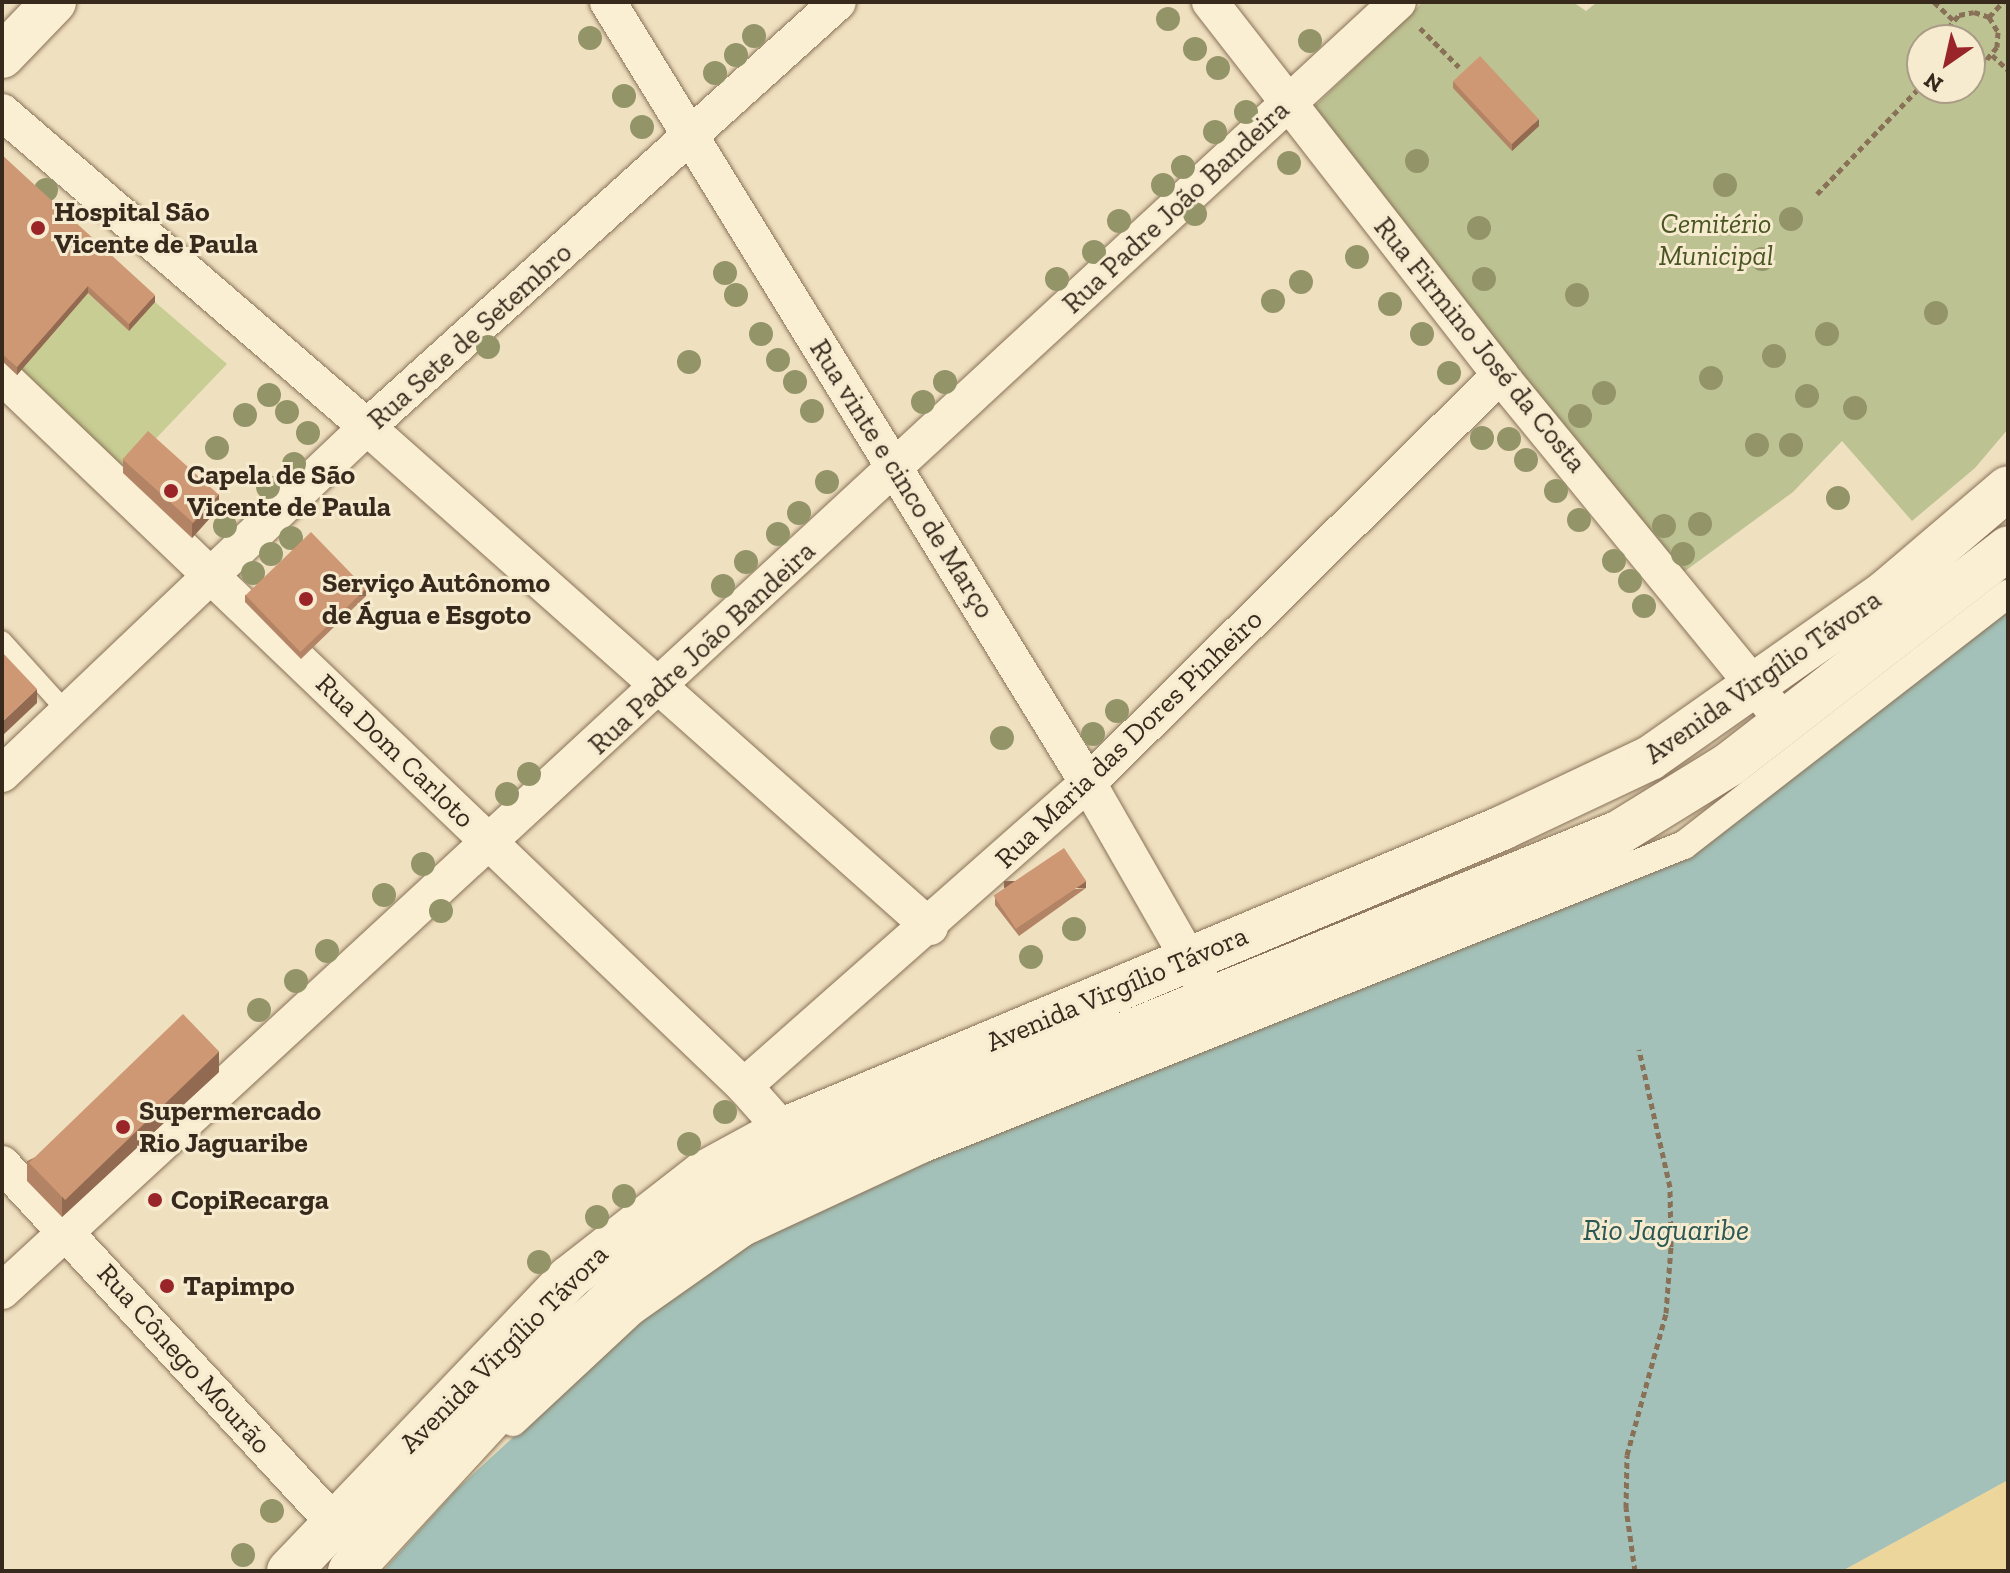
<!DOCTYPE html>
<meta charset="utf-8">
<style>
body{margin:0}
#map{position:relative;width:2010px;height:1573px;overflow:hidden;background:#efe0bf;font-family:"Zilla Slab",serif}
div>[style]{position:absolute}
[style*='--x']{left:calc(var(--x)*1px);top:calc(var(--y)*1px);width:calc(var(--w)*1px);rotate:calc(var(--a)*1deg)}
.green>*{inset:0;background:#c7cd93}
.sand>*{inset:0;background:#ecd69b}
.cemetery>*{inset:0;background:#bdc293}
.water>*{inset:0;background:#a3c1b8}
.path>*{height:5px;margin-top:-2.5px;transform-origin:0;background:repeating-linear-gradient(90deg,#887157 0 6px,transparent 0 10px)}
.roads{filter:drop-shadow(0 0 2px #887157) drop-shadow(0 0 2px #887157)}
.service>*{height:18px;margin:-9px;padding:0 9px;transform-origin:9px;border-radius:9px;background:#faeed3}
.pedestrian>*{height:28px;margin:-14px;padding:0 14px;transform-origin:14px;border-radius:14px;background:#faeed3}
.minor>*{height:36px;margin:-18px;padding:0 18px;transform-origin:18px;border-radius:18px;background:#faeed3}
.tertiary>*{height:44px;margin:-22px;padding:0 22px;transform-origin:22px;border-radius:22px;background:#faeed3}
.trees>*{width:24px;height:24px;margin:-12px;border-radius:50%;background:#949469}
.wall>*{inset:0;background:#b28364}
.shaded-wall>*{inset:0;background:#916a51;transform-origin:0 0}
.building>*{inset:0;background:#cf9874;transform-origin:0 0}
.dots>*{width:22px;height:22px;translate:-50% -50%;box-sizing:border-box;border:4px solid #f6eacf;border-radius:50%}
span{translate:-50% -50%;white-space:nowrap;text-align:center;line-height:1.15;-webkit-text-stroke:6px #f6eacf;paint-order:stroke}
.street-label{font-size:28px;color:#37291c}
.poi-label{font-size:28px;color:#37291c;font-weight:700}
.left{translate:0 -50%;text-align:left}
.park-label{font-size:28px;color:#495522;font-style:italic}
.water-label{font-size:30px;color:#2b5854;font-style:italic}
.frame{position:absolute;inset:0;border:4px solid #37291c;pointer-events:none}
.north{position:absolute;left:1906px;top:24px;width:80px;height:80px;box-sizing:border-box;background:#f6eacf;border:2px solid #aa9d87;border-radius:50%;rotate:214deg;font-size:22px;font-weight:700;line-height:32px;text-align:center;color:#37291c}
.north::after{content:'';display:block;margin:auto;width:28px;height:36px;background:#992528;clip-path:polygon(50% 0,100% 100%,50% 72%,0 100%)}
</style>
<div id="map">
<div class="green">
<i style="clip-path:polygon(88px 293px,129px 331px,155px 302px,227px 364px,123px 473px,17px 375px)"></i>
</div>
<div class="sand">
<i style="clip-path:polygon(2008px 1480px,2008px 1571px,1842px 1571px)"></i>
</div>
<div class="cemetery">
<i style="clip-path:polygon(evenodd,1423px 2px,1573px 2px,1586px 11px,1597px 2px,2008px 2px,2008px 429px,1975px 468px,1912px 521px,1842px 441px,1793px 492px,1681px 574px,1311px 110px,1423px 2px,1922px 40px,1970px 40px,1970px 88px,1922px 88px,1922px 40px)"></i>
</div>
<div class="water">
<i style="clip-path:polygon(2008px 608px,2008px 1480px,1842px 1571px,383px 1571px,456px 1490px,640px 1320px,751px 1240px,929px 1157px,1691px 854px)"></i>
</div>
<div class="path">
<i style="--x:1934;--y:2;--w:26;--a:43"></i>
<i style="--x:1989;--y:17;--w:21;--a:-47"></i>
<i style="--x:1420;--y:28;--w:55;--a:45"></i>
<i style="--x:1947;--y:40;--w:12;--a:-85"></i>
<i style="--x:1948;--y:28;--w:17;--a:-50"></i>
<i style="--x:1959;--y:15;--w:15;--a:-11"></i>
<i style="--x:1974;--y:12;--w:16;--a:18"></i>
<i style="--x:1989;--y:17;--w:17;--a:59"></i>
<i style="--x:1998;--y:32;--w:15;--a:94"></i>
<i style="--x:1997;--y:47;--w:17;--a:130"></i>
<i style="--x:1986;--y:60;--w:16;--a:166"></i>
<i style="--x:1992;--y:55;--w:22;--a:43"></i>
<i style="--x:1817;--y:194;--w:151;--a:-46.1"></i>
<i style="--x:1635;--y:1571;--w:64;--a:-98.1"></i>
<i style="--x:1626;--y:1508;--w:53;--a:-88.9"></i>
<i style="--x:1627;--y:1455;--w:147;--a:-74.6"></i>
<i style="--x:1666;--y:1313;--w:66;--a:-85.7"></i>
<i style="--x:1671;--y:1247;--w:60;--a:-91"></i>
<i style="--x:1670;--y:1187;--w:141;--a:-102.7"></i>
</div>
<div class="roads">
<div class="service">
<i style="--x:2;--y:640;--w:98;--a:47.9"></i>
</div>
<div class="pedestrian">
<i style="--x:513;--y:1422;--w:163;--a:-43"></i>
<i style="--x:632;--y:1311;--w:137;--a:-35.2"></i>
<i style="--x:744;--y:1232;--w:196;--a:-25"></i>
<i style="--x:922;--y:1149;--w:820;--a:-21.75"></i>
<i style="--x:1684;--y:845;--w:410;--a:-37.8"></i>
</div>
<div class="minor">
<i style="--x:608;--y:2;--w:917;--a:58.43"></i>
<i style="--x:1088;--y:783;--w:229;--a:60.2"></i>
<i style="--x:1210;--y:2;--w:472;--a:52.1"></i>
<i style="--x:1500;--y:375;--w:450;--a:50.7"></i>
<i style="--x:2;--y:112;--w:482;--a:40.8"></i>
<i style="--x:367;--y:427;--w:753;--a:41.61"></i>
<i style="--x:2;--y:376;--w:1027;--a:43.74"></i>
<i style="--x:744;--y:1086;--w:83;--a:48.4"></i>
<i style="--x:2;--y:774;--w:504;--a:-43.55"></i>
<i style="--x:367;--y:427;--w:634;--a:-42.06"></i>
<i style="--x:744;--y:1086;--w:458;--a:-41.4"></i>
<i style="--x:1088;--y:783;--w:580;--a:-44.72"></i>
<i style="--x:2;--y:1164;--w:514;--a:47.21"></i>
<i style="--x:2;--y:1291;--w:1900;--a:-42.72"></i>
</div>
<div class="tertiary">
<i style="--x:2;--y:56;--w:75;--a:-46.1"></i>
<i style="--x:289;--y:1571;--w:405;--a:-46.3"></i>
<i style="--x:569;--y:1278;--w:171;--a:-37.9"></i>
<i style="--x:704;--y:1173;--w:92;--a:-28.5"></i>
<i style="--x:785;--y:1129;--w:778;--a:-22.77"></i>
<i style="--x:1502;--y:828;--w:164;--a:-25.3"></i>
<i style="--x:1650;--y:758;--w:289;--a:-35.1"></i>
<i style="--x:1886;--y:592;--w:160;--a:-40.4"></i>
<i style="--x:350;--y:1571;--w:272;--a:-47.4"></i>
<i style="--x:534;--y:1371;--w:168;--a:-42.6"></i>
<i style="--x:658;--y:1257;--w:86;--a:-36.5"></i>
<i style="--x:727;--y:1206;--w:93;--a:-27.7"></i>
<i style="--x:809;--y:1163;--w:876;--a:-22.2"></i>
<i style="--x:1620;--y:832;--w:129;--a:-31.7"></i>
<i style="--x:1730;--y:764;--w:352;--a:-37.8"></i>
</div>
</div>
<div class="trees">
<i style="left:1168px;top:19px"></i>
<i style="left:754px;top:36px"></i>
<i style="left:590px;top:38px"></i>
<i style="left:1310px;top:41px"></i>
<i style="left:1195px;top:49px"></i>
<i style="left:736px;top:55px"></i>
<i style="left:1218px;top:68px"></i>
<i style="left:715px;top:73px"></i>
<i style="left:624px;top:96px"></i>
<i style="left:1246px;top:112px"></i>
<i style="left:642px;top:127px"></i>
<i style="left:1215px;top:132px"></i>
<i style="left:1417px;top:161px"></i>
<i style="left:1289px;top:163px"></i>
<i style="left:1183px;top:167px"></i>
<i style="left:1163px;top:185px"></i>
<i style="left:1725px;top:185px"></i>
<i style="left:46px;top:190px"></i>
<i style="left:1195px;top:214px"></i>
<i style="left:1791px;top:219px"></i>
<i style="left:1119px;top:221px"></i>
<i style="left:1479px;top:228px"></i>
<i style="left:1094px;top:252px"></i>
<i style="left:1357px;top:257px"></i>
<i style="left:1762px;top:259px"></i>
<i style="left:725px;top:273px"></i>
<i style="left:1057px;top:279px"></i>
<i style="left:1484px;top:279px"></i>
<i style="left:1301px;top:282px"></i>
<i style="left:736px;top:295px"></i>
<i style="left:1577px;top:295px"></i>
<i style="left:1273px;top:301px"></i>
<i style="left:1390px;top:304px"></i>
<i style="left:1936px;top:313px"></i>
<i style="left:761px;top:334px"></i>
<i style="left:1422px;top:334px"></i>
<i style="left:1827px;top:334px"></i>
<i style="left:488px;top:347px"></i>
<i style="left:1774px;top:356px"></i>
<i style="left:778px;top:360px"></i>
<i style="left:689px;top:362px"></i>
<i style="left:1449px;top:373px"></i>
<i style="left:1711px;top:378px"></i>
<i style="left:795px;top:382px"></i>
<i style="left:945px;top:382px"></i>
<i style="left:1604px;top:393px"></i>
<i style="left:269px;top:395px"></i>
<i style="left:1807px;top:396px"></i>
<i style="left:923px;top:402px"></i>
<i style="left:1855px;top:408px"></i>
<i style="left:812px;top:411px"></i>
<i style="left:287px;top:412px"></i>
<i style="left:245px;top:415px"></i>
<i style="left:1580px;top:416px"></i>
<i style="left:308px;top:433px"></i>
<i style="left:1482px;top:438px"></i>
<i style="left:1509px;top:439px"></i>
<i style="left:1757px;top:445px"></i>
<i style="left:1791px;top:445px"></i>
<i style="left:217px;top:448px"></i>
<i style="left:1526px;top:460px"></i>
<i style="left:294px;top:464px"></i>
<i style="left:827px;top:482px"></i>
<i style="left:268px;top:487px"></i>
<i style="left:1556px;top:491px"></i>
<i style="left:1838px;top:498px"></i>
<i style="left:799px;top:513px"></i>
<i style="left:1579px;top:520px"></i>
<i style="left:1700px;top:524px"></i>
<i style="left:225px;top:526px"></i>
<i style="left:1664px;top:526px"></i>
<i style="left:778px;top:534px"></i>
<i style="left:291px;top:538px"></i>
<i style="left:271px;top:554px"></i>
<i style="left:1683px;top:554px"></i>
<i style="left:1614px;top:561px"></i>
<i style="left:746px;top:562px"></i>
<i style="left:253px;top:573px"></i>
<i style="left:1630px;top:581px"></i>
<i style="left:723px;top:586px"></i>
<i style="left:1644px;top:606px"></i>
<i style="left:1117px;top:711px"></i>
<i style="left:1093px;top:734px"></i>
<i style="left:1002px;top:738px"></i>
<i style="left:529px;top:774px"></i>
<i style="left:507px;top:794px"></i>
<i style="left:423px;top:864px"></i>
<i style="left:384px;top:895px"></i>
<i style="left:441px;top:911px"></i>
<i style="left:1074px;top:929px"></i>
<i style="left:327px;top:951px"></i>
<i style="left:1031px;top:957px"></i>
<i style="left:296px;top:981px"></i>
<i style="left:259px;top:1010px"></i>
<i style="left:725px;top:1112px"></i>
<i style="left:689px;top:1144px"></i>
<i style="left:624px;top:1196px"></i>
<i style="left:597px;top:1217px"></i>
<i style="left:539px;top:1262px"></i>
<i style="left:272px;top:1511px"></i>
<i style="left:243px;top:1555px"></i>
</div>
<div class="wall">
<i style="clip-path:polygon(1453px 81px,1539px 126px,1512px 151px,1453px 88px)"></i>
<i style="clip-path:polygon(2px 155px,155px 302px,129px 331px,88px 293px,17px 375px,2px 361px)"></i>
<i style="clip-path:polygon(123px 459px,219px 508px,192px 538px,123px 473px)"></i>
<i style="clip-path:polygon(245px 595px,366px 596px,301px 659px,245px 602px)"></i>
<i style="clip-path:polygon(1086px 888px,1019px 936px,995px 905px,995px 897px)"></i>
<i style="clip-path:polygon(219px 1072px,62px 1217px,27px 1181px,27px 1161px)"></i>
</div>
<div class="shaded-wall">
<i style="clip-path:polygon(1539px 119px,1539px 126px,1512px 151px,1512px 144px)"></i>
<i style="clip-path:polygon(88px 286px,88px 293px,17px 375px,17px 367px)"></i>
<i style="clip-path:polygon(155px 295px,155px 302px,129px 331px,129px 324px)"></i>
<i style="clip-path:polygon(219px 494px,219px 508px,192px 538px,192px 524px)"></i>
<i style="left:366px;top:589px;width:7px;height:91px;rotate:90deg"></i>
<i style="clip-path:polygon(37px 689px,37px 703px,2px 736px,2px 722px)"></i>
<i style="left:1086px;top:881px;width:7px;height:82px;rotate:90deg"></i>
<i style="clip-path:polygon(219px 1051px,219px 1072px,62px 1217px,62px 1197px)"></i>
</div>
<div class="building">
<i style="left:1480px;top:56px;width:86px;height:37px;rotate:47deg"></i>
<i style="clip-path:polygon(2px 155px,155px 295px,129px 324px,88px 286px,17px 367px,2px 354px)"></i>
<i style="left:148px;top:431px;width:95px;height:38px;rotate:42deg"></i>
<i style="left:311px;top:532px;width:79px;height:91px;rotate:46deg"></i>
<i style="clip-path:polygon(2px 652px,37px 689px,2px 722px)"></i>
<i style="left:1064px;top:848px;width:40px;height:85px;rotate:56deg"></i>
<i style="left:183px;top:1014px;width:52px;height:214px;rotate:46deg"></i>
</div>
<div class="dots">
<i style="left:38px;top:228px;background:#992528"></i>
<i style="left:171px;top:491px;background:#992528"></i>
<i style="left:306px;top:599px;background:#992528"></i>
<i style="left:123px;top:1127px;background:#992528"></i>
<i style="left:155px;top:1200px;background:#992528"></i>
<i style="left:167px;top:1286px;background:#992528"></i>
</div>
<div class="street-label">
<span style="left:1176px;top:207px;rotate:-43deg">Rua Padre João Bandeira</span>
<span style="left:470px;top:336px;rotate:-42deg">Rua Sete de Setembro</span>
<span style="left:1480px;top:345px;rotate:51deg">Rua Firmino José da Costa</span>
<span style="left:902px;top:479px;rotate:58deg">Rua vinte e cinco de Março</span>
<span style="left:702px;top:648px;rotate:-43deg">Rua Padre João Bandeira</span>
<span style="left:1763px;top:677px;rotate:-35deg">Avenida Virgílio Távora</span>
<span style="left:1129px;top:739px;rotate:-44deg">Rua Maria das Dores Pinheiro</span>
<span style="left:395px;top:751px;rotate:44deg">Rua Dom Carloto</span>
<span style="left:1117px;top:989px;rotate:-23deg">Avenida Virgílio Távora</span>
<span style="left:504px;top:1349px;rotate:-45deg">Avenida Virgílio Távora</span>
<span style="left:184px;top:1359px;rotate:48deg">Rua Cônego Mourão</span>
</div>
<div class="poi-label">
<span class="left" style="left:54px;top:228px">Hospital São<br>Vicente de Paula</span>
<span class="left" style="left:187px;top:491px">Capela de São<br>Vicente de Paula</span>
<span class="left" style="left:322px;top:599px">Serviço Autônomo<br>de Água e Esgoto</span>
<span class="left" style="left:139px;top:1127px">Supermercado<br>Rio Jaguaribe</span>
<span class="left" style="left:171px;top:1200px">CopiRecarga</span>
<span class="left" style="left:183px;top:1286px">Tapimpo</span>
</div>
<div class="park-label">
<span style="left:1716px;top:240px">Cemitério<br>Municipal</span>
</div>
<div class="water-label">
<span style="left:1666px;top:1230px">Rio Jaguaribe</span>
</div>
<div class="frame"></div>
<div class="north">N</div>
</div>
